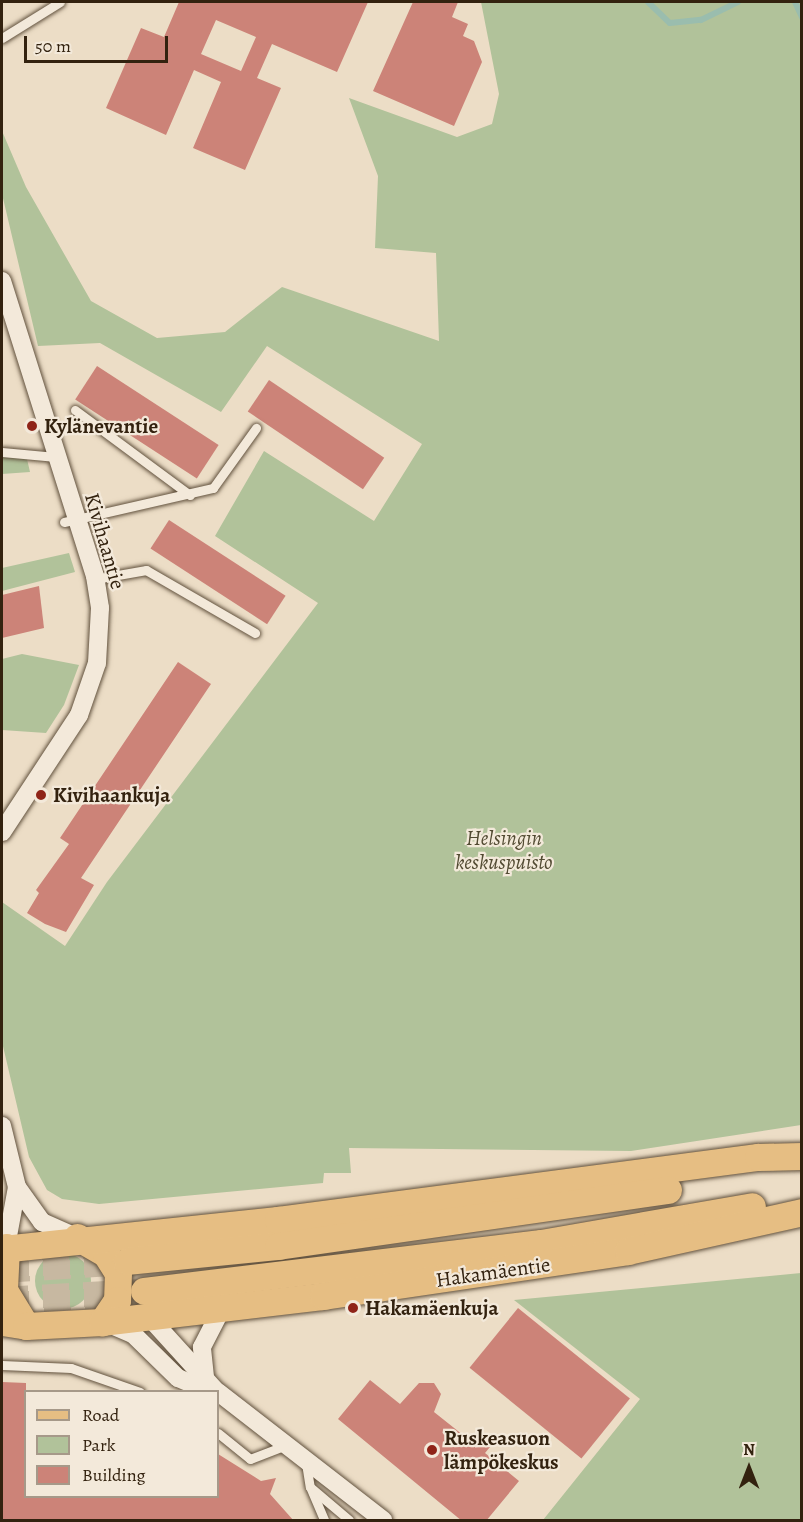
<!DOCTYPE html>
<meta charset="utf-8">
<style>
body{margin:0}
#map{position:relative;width:803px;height:1522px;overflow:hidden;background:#ecddc6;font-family:Alegreya,serif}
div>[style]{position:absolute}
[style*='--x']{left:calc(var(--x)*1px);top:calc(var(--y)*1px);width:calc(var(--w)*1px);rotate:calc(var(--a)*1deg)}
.green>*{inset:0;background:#b1c29a}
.round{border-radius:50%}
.stream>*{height:6px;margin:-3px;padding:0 3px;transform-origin:3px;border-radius:3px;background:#9abdae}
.building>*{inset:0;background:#cc8378;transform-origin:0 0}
.primary-tunnel>*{height:27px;margin-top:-13.5px;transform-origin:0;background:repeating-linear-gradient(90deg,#c7b8a1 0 27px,transparent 0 41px)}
.roads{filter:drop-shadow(0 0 2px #61513d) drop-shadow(0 0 2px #61513d)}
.service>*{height:9px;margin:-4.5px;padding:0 4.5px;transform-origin:4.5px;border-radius:4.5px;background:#f3e9da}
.minor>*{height:18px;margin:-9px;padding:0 9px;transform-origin:9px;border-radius:9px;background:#f3e9da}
.primary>*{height:27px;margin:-13.5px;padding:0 13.5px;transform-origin:13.5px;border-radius:13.5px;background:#e6be83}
.dots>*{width:16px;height:16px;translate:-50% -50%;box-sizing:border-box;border:3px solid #f3e9da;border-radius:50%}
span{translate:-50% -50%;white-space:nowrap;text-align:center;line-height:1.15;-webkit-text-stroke:4.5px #f3e9da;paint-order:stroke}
.poi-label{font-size:21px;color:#33220f;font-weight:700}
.left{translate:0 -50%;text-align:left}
.street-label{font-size:21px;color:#33220f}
.park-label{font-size:21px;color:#524a32;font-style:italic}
.frame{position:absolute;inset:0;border:3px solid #33220f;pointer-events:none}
.legend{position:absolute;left:24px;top:1390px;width:195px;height:108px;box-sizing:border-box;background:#f3e9da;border:2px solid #a69989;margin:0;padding:8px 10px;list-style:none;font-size:18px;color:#33220f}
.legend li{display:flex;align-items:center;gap:12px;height:30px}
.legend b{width:30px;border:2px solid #a69989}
.north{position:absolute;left:719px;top:1438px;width:60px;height:60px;-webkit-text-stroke:4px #f3e9da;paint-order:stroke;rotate:0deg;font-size:16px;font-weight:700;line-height:24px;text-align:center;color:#33220f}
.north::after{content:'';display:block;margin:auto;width:21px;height:27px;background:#33220f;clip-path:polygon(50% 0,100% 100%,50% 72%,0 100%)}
.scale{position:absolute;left:24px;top:36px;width:144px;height:27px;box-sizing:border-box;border:3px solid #33220f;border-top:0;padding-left:8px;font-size:18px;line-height:21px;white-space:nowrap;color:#33220f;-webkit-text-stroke:4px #f3e9da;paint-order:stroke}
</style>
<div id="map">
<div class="green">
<i style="clip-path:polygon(481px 2px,801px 2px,801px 1125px,631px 1151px,349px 1148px,351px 1173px,324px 1173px,323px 1183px,99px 1204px,62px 1199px,47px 1190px,29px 1157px,2px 1042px,2px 902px,65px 946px,107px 882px,318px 603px,215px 536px,264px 451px,374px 521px,422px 444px,267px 346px,221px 412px,100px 343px,38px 346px,2px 194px,2px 131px,26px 187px,91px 301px,157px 338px,225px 332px,282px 287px,439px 341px,436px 253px,375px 248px,378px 176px,349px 98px,457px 137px,492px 124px,499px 94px)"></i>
<i style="clip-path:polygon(2px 457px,27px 459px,30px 472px,2px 474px)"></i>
<i style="clip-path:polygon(69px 553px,75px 572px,2px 591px,2px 568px)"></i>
<i style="clip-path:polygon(22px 654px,79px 665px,64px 705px,46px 733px,2px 730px,2px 659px)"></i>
<i class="round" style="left:35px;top:1253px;width:56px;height:56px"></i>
<i style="clip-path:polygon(801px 1273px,801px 1520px,543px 1520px,640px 1399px,514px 1300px)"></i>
</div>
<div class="stream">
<i style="--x:648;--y:2;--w:30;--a:44"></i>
<i style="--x:670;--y:23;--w:31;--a:-6"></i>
<i style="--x:701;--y:20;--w:41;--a:-25.9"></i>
<i style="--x:795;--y:2;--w:17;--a:65"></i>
</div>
<div class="building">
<i style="clip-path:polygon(evenodd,179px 2px,368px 2px,337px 72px,272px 44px,257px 78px,281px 88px,245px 170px,193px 148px,221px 82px,194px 70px,166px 135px,106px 108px,141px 28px,164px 37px,179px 2px,216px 20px,256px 37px,241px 71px,201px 54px,216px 20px)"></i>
<i style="clip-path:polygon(413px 2px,458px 2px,452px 17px,468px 24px,463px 36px,474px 41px,482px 62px,454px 126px,373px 91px)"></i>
<i style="left:97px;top:366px;width:145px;height:40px;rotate:33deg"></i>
<i style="left:269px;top:380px;width:139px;height:38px;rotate:34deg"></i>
<i style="left:169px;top:520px;width:139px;height:34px;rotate:33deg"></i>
<i style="clip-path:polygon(39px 586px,44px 628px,2px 638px,2px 595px)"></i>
<i style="clip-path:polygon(178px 662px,211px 684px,81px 878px,94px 885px,66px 932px,45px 924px,27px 913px,39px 893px,36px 890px,69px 844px,60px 838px)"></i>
<i style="left:518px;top:1308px;width:144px;height:77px;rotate:39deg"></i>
<i style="clip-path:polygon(370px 1380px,400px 1404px,419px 1383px,434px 1383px,441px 1394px,434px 1412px,473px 1443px,478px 1437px,490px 1447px,485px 1453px,519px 1481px,486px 1521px,462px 1521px,338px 1419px)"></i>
<i style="clip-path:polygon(2px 1382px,26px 1383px,26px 1497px,218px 1497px,218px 1454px,261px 1481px,276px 1478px,270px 1494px,294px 1521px,2px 1521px)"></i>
</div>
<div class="primary-tunnel">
<i style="--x:2;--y:1269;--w:125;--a:-3.7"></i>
<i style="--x:2;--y:1300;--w:139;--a:-3.3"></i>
</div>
<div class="roads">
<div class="service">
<i style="--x:2;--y:38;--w:68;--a:-31.8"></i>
<i style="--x:75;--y:410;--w:143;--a:36.5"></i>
<i style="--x:2;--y:452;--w:54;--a:5.3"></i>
<i style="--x:64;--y:522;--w:153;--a:-12.9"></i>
<i style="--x:213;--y:488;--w:74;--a:-54.4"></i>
<i style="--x:95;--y:579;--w:52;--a:-10"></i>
<i style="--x:146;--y:570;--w:126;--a:30"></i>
<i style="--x:2;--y:1365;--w:69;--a:2.5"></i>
<i style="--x:71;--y:1368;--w:73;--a:19.2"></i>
<i style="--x:218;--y:1433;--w:41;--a:39.1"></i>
<i style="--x:250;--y:1459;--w:40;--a:-21"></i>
<i style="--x:306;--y:1463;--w:24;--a:81"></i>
<i style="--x:310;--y:1487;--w:51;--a:40.2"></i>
<i style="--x:311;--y:1489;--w:34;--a:67"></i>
</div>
<div class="minor">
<i style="--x:2;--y:281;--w:309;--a:72.5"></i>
<i style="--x:95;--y:576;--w:32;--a:81"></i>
<i style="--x:100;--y:608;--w:55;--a:93.1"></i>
<i style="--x:97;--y:663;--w:55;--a:109.1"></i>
<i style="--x:79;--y:715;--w:140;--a:123.3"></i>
<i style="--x:2;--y:1126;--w:63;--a:76.2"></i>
<i style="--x:17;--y:1187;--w:43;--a:54.5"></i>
<i style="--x:42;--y:1222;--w:37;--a:24"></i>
<i style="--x:6;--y:1247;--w:61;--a:-79.6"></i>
<i style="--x:149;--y:1317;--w:101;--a:47.8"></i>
<i style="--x:109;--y:1324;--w:26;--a:23"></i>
<i style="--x:133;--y:1334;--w:63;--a:44.4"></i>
<i style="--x:178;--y:1378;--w:36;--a:23"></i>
<i style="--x:205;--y:1377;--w:30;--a:-96"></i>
<i style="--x:202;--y:1347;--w:42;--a:-62.8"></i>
<i style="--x:218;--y:1392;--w:209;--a:37.8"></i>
</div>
<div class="primary">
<i style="--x:77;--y:1237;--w:34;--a:30"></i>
<i style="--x:106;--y:1254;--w:22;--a:58"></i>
<i style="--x:118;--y:1273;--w:27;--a:92"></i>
<i style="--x:117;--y:1300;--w:27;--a:124"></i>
<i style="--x:6;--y:1247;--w:43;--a:92.7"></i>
<i style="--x:4;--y:1290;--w:42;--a:58.6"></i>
<i style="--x:2;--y:1249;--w:278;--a:-6"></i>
<i style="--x:278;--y:1220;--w:484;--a:-7.5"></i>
<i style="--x:758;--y:1157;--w:44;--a:-1.3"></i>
<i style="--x:127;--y:1261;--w:152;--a:-5.7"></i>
<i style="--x:278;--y:1246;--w:394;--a:-8.2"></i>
<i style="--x:144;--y:1291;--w:400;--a:-6.9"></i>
<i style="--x:541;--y:1243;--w:214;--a:-9.9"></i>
<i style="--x:2;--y:1322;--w:24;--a:9"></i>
<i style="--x:26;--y:1326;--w:76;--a:-3"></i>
<i style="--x:102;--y:1322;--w:223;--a:-6.7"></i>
<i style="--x:323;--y:1296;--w:308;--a:-8.4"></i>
<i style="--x:628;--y:1251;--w:178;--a:-12.6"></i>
</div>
</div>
<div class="dots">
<i style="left:32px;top:426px;background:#8f2418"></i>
<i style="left:41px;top:795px;background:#8f2418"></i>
<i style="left:353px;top:1308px;background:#8f2418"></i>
<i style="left:432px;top:1450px;background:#8f2418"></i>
</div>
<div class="poi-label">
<span class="left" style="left:44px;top:426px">Kylänevantie</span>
<span class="left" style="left:53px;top:795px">Kivihaankuja</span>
<span class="left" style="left:365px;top:1308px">Hakamäenkuja</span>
<span class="left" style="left:444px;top:1450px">Ruskeasuon<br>lämpökeskus</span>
</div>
<div class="street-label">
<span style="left:105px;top:541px;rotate:74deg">Kivihaantie</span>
<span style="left:493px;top:1272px;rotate:-8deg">Hakamäentie</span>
</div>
<div class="park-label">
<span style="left:504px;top:850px">Helsingin<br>keskuspuisto</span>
</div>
<div class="frame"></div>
<ul class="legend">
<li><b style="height:8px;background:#e6be83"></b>Road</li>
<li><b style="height:16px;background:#b1c29a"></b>Park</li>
<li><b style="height:16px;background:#cc8378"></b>Building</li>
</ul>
<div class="north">N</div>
<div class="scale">50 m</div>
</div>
